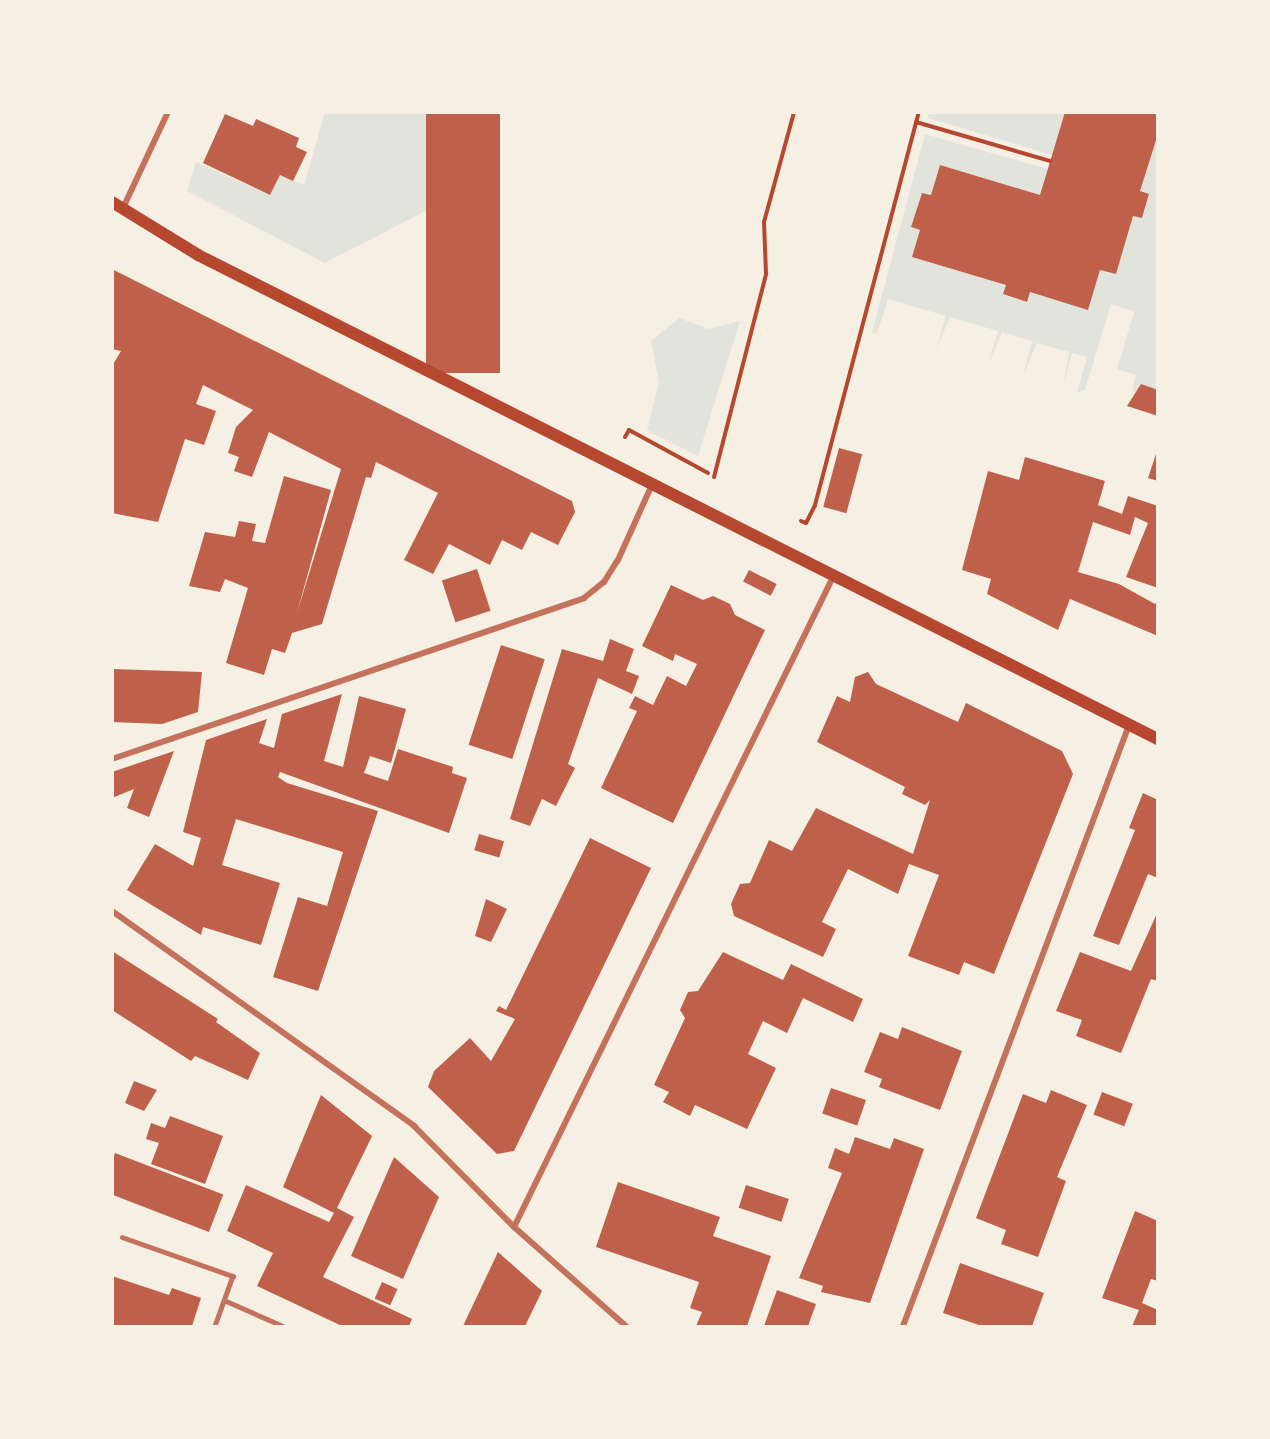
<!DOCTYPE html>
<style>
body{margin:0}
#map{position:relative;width:1270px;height:1439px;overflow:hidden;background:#f6efe4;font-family:"Space Grotesk",sans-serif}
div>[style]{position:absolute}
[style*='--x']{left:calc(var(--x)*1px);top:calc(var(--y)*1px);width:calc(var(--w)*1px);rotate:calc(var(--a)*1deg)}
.green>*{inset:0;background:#e2e4dc}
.building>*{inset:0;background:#bf614a;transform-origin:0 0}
.path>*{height:4px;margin:-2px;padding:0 2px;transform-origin:2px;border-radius:2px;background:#b5482f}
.service>*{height:4.5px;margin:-2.25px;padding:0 2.25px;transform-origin:2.25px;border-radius:2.25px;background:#c5725c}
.minor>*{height:6px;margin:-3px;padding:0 3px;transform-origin:3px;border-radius:3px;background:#c5725c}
.secondary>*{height:12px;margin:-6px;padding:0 6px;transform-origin:6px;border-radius:6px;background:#b5482f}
span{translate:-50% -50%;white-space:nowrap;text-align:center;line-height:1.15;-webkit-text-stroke:6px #f6efe4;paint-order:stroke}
.frame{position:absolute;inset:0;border:114px solid #f6efe4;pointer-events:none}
</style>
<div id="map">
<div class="green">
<i style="clip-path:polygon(325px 112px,426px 113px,466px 190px,325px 263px,187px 191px,196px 162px,270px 195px,280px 175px,304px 185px)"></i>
<i style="clip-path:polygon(929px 112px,1065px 113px,1052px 155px,928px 118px)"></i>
<i style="clip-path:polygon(925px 134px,1048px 169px,1040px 195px,940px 165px,931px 195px,922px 193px,911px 227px,920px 230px,913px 257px,1006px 285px,1004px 295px,1026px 302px,1030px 292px,1088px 309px,1100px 270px,1116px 274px,1133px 216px,1143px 218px,1149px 194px,1140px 191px,1157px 134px,1157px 390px,1141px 384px,1138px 393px,1132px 391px,1136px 375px,1117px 369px,1134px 312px,1111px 304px,1085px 390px,1077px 393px,1087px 357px,1072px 353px,1063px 387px,1069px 352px,1037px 343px,1023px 376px,1032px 341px,1002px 332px,988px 365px,998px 331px,950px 317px,936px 350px,946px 316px,888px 299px,877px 334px,872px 332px)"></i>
<i style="clip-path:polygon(679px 318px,709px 329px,740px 321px,698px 456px,647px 430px,659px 383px,651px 341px)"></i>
</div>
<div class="building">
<i style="left:426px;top:112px;width:74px;height:261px"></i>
<i style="clip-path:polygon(1065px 112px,1158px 112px,1158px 134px,1140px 191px,1149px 194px,1142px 218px,1133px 216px,1116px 274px,1100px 270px,1088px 310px,1030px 292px,1027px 302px,1003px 294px,1006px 285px,912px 257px,920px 230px,911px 227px,922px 193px,931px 195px,940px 165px,1040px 195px)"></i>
<i style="clip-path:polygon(225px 114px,253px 126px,256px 119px,299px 138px,296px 147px,307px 152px,293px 181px,280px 175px,270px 195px,203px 163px)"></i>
<i style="clip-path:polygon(112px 269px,572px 501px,575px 512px,558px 545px,531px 532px,522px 550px,502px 540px,490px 565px,449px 544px,433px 574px,404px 560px,438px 493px,376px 462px,371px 478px,366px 477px,322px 624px,292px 633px,285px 653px,272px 649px,264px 675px,226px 663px,248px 588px,225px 579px,220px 592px,189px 586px,205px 532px,235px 537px,239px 521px,256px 524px,252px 541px,265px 543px,284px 476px,331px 490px,297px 613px,341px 469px,269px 432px,252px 477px,234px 471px,239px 457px,228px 453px,236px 427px,253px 410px,203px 385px,196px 404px,216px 411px,204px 445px,185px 439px,158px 522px,112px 513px,112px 366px,121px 351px,112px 349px)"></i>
<i style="clip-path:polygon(1141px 384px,1158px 390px,1158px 416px,1127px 406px)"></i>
<i style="left:839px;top:448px;width:24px;height:61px;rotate:15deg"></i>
<i style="clip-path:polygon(1157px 451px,1158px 451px,1158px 481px,1148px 478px)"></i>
<i style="clip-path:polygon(1025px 457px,1105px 481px,1098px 505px,1122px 514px,1128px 496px,1158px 506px,1158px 588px,1126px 577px,1148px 523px,1135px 517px,1130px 535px,1093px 522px,1078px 572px,1119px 584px,1155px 604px,1158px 598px,1158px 636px,1070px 599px,1058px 630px,987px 594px,991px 579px,962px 570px,988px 471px,1019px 480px)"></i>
<i style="left:477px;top:569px;width:44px;height:37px;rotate:72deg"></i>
<i style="left:749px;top:570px;width:31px;height:13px;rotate:27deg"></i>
<i style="clip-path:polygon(671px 585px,703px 600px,713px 596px,730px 604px,735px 615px,765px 630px,673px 823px,601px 788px,637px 711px,629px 708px,635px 696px,653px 705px,667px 676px,686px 686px,697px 664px,675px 654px,673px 661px,642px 646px)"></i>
<i style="clip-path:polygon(610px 639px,634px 649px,626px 671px,639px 676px,632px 694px,598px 678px,568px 764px,575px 768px,556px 806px,542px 799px,530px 826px,510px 819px,562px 649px,603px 661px)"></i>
<i style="left:501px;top:645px;width:46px;height:105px;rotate:18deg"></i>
<i style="clip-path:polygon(112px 669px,202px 672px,198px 712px,162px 724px,112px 722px)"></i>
<i style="clip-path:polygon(868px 672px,876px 684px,958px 722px,966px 703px,1062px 751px,1073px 774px,994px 974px,964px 962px,959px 975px,908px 956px,939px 875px,909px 864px,898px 894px,848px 869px,822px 922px,836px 929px,823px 957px,734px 916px,731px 904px,740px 884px,750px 883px,769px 840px,792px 851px,816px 808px,913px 854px,930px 800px,925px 805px,902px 794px,905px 787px,817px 742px,837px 696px,850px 702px,855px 677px)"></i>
<i style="clip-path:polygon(342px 694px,324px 761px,343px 767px,359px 696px,406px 709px,391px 763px,370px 756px,364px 773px,388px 781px,398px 749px,453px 767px,452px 773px,467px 778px,449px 833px,280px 772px,278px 777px,287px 783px,378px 811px,318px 991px,273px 977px,298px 897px,327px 906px,343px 852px,236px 819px,222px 865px,280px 883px,261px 945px,203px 927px,201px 935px,127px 890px,155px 844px,193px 866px,201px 838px,183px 832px,206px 740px,267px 719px,259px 743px,274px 748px,282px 714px)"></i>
<i style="clip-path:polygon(174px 751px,149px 817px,127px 808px,134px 789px,112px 798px,112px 772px)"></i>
<i style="clip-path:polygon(1143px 793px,1158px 800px,1158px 878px,1148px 874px,1119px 945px,1093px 936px,1135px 830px,1129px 828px)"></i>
<i style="left:479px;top:834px;width:26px;height:17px;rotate:16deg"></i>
<i style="clip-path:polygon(590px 838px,651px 868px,514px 1151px,497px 1154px,428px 1087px,434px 1071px,470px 1038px,491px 1061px,515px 1019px,496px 1011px,499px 1006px,506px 1010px)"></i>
<i style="clip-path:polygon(486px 899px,507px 909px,491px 942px,475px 936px)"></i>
<i style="clip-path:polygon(1158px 911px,1158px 981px,1151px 979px,1121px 1053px,1076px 1036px,1082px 1020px,1056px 1011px,1080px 952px,1131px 971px)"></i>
<i style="clip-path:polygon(112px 951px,218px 1019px,216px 1022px,260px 1053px,248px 1080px,195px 1056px,191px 1061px,112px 1010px)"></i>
<i style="clip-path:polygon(723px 952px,783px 980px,791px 964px,863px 999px,853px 1022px,803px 998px,787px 1033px,763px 1021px,748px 1054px,776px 1068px,747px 1129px,695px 1105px,690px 1116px,663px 1102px,669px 1092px,654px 1085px,685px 1018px,680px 1010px,688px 992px,698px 991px)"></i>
<i style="clip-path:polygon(902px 1027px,962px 1051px,940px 1110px,879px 1087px,882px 1079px,864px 1072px,880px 1032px,898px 1039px)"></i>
<i style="clip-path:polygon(134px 1081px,157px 1090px,144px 1111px,125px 1103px)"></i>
<i style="left:831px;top:1088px;width:37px;height:27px;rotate:19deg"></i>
<i style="clip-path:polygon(1051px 1090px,1087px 1105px,1057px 1177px,1066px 1181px,1038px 1257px,1001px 1244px,1006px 1230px,976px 1218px,1023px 1094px,1046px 1103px)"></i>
<i style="left:1102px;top:1092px;width:33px;height:24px;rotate:21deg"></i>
<i style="clip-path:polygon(321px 1095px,372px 1136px,337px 1208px,354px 1217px,323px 1277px,412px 1319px,409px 1326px,342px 1326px,257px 1286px,273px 1253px,227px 1231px,246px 1185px,329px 1222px,334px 1213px,283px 1187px)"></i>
<i style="clip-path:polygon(170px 1116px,223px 1136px,205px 1184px,151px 1164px,159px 1143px,146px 1139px,151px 1123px,165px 1128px)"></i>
<i style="clip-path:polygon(855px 1137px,890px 1149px,894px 1138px,924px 1149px,870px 1303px,821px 1292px,823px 1286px,799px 1278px,842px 1173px,828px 1168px,835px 1148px,849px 1154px)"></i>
<i style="left:115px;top:1153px;width:116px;height:40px;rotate:21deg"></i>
<i style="clip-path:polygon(394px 1157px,439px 1197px,403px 1279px,351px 1256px)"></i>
<i style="clip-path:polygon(618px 1182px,720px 1217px,713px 1236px,771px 1256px,747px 1326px,696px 1326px,702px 1312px,690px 1308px,699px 1282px,596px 1247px)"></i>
<i style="left:746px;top:1185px;width:45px;height:24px;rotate:18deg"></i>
<i style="clip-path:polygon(1135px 1211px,1158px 1221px,1158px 1281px,1151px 1279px,1142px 1303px,1158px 1310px,1158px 1326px,1132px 1326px,1139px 1310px,1102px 1298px)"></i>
<i style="clip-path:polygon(498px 1252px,542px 1291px,525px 1326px,463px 1326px)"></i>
<i style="clip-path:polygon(960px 1263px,1044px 1293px,1032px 1326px,982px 1326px,943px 1313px)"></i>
<i style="clip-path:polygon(112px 1276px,169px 1295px,172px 1288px,201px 1298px,192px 1326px,112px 1326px)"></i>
<i style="left:382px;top:1282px;width:17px;height:18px;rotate:24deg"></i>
<i style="clip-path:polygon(777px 1290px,816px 1304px,808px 1326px,764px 1326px)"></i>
</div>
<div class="path">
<i style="--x:916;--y:122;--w:140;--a:16.2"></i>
<i style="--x:625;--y:437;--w:8;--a:-60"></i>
<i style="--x:629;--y:430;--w:90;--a:28.6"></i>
<i style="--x:714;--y:477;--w:210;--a:-75.6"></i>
<i style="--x:766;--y:274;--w:52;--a:-92.2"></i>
<i style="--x:764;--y:222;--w:114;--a:-74.7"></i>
<i style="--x:801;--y:521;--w:5;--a:22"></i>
<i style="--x:806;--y:523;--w:20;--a:-63"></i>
<i style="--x:815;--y:505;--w:407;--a:-75.2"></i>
</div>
<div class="service">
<i style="--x:122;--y:1237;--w:118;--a:19.4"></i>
<i style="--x:233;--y:1276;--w:53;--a:109.8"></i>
<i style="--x:224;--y:1300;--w:64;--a:23.8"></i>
</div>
<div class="minor">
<i style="--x:123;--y:208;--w:106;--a:-64.9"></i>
<i style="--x:112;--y:759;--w:499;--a:-18.8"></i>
<i style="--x:584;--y:598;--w:26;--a:-39"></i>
<i style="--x:604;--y:582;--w:26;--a:-58"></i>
<i style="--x:618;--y:560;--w:80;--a:-65.7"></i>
<i style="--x:112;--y:911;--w:371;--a:35.4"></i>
<i style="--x:414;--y:1126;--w:142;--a:45.3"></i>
<i style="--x:514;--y:1227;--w:149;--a:41.5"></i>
<i style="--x:514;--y:1227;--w:722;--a:-63.86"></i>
<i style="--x:903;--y:1326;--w:642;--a:-69.39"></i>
</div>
<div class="secondary">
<i style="--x:112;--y:202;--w:101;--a:31.6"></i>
<i style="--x:198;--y:255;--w:1075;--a:26.76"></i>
</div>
<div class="frame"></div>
</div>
